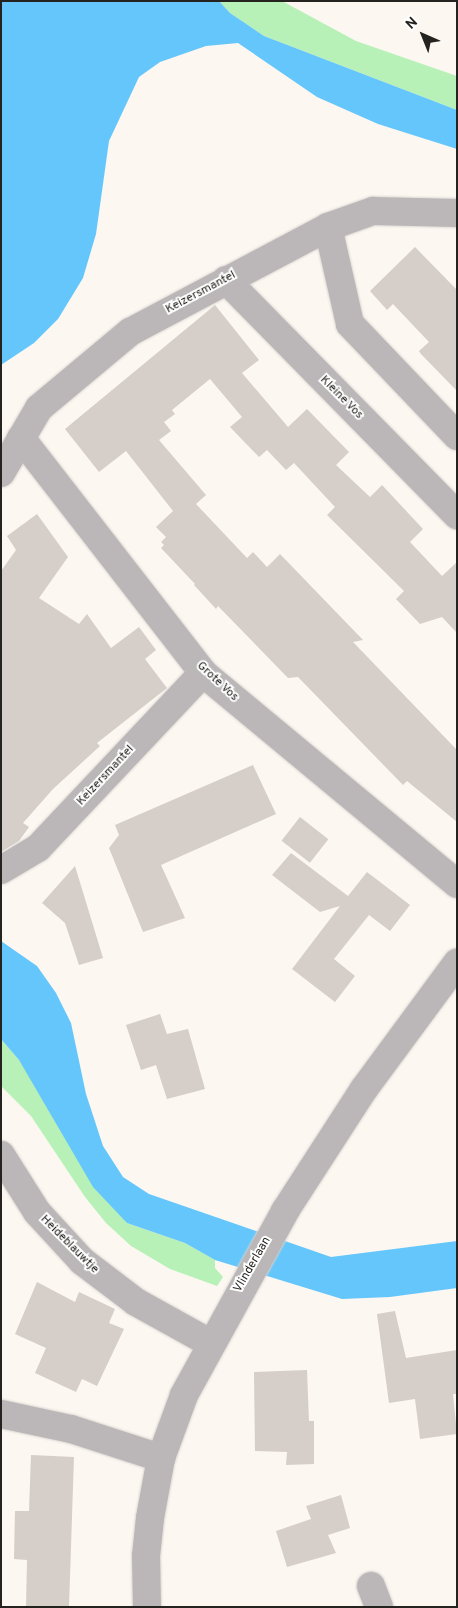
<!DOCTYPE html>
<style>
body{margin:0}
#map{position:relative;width:458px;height:1608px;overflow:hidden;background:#fcf7f1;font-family:Overpass,sans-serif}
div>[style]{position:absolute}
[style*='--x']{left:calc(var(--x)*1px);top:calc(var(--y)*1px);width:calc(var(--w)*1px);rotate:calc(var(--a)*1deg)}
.green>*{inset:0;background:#b8f1b7}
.water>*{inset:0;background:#64c6fb}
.building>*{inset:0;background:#d5cec9;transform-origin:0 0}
.roads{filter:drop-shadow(0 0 1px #d9d5d0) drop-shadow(0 0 1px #d9d5d0)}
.minor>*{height:28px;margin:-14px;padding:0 14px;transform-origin:14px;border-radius:14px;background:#bbb7b8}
span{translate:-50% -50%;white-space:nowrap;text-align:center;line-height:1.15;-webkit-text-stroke:4px #fff;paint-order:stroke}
.street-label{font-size:12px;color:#242320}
.frame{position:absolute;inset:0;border:2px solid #242320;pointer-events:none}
.north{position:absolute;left:398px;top:10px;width:50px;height:50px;-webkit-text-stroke:4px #fff;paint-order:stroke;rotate:316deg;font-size:14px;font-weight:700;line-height:20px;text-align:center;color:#242320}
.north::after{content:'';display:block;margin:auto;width:18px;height:22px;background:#242320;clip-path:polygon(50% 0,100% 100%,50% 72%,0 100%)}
</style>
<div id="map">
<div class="green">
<i style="clip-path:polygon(219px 1px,282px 1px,356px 41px,457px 76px,457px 110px,264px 36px,230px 13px)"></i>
<i style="clip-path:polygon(1px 1039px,19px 1060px,127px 1223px,185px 1243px,215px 1260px,215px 1268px,223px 1277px,217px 1286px,170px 1269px,131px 1246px,106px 1223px,85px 1197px,31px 1116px,1px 1086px)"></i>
</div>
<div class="water">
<i style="clip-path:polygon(1px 1px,219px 1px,230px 13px,264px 36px,457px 110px,457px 149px,378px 124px,317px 97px,238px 43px,206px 46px,160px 62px,139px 77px,109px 141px,96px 234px,83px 278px,58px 319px,34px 343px,1px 365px)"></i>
<i style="clip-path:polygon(1px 941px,37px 966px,56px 993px,71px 1023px,86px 1094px,103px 1146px,123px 1177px,149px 1194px,331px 1257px,457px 1241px,457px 1288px,390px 1297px,342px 1299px,215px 1260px,185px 1243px,127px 1223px,93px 1187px,19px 1060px,1px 1039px)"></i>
</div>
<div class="building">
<i style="clip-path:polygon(415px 247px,457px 290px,457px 391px,421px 354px,419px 351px,429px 342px,393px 304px,387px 310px,370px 291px)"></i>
<i style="clip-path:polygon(215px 305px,259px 360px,242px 373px,288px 427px,307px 409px,349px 452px,336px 465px,370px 497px,382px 485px,423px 529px,410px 542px,442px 576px,457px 562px,457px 633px,442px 617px,420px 624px,396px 599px,404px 591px,327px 515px,335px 507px,294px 463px,286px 470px,267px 450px,259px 457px,230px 427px,242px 417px,210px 379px,172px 410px,175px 414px,164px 422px,171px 431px,159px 440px,206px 495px,196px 504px,247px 558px,253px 552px,267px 567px,280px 554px,363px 640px,353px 642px,457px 750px,457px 822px,407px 781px,403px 785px,298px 677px,288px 678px,218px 606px,216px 609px,194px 585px,195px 584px,161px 548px,164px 545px,161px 542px,166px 537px,156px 527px,173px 511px,126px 451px,99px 472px,65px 429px)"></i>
<i style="clip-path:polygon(37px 514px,68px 557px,39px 598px,79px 624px,87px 614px,111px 648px,139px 627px,156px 650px,145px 659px,167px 688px,97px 743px,100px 746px,53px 789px,23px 823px,29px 827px,19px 841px,1px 852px,1px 571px,16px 550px,7px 536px)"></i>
<i style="clip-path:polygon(253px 765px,276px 814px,161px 865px,185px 918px,143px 932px,109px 848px,119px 835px,115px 825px)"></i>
<i style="left:300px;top:817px;width:36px;height:30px;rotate:38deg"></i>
<i style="clip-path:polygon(291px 853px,348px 896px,367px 872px,410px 905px,390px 931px,369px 915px,334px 959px,355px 976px,335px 1002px,292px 969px,340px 906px,320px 912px,272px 875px)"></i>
<i style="clip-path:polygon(75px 866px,103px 958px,79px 965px,65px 923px,42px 903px)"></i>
<i style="clip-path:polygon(160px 1014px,167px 1034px,188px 1029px,205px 1089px,167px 1099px,156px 1065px,141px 1070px,126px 1025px)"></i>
<i style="clip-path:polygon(37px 1282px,75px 1302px,79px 1292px,115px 1309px,109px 1323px,124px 1329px,97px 1386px,82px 1379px,76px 1392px,35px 1373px,46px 1348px,15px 1334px)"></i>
<i style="clip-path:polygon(395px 1311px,406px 1358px,457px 1350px,457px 1394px,453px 1394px,457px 1434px,420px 1439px,415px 1399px,389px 1403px,377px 1314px)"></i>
<i style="clip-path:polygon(307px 1370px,309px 1421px,314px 1421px,314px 1464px,286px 1465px,287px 1452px,255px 1451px,254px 1372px)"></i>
<i style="clip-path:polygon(31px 1455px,74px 1457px,69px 1607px,26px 1607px,27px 1560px,14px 1559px,15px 1511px,29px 1511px)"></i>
<i style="clip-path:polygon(341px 1495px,350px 1528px,328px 1535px,336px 1553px,287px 1567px,276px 1531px,311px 1519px,306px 1506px)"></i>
</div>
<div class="roads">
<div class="minor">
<i style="--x:328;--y:227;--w:99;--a:77.2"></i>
<i style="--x:350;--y:324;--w:155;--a:46.3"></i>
<i style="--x:226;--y:280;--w:330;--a:45.5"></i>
<i style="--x:21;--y:438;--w:297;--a:52.2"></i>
<i style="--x:203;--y:673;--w:330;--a:39.7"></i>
<i style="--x:1;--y:473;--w:75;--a:-59.7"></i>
<i style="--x:39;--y:408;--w:119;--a:-39.9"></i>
<i style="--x:130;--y:332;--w:224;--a:-27.9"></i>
<i style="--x:328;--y:227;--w:48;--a:-19.6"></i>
<i style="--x:373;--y:211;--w:84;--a:1.4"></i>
<i style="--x:1;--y:870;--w:43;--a:-30.7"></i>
<i style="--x:38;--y:848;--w:241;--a:-46.7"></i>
<i style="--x:1;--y:1155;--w:67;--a:57.7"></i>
<i style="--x:37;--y:1212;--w:67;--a:47.4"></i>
<i style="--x:82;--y:1261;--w:68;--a:37.2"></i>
<i style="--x:136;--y:1302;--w:85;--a:29"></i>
<i style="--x:1;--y:1414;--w:72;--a:12.1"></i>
<i style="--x:71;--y:1429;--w:95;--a:17.9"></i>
<i style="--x:371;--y:1586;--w:22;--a:69"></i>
<i style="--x:147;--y:1607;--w:51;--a:-91.1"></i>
<i style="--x:146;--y:1556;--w:38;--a:-84"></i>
<i style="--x:150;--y:1518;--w:61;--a:-79.6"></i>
<i style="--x:161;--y:1458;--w:67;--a:-69.9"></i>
<i style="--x:184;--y:1395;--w:210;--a:-61.2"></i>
<i style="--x:285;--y:1211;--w:145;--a:-57.1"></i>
<i style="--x:364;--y:1089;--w:157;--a:-53.6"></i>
</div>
</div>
<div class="street-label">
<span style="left:201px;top:293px;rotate:-28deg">Keizersmantel</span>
<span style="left:341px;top:398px;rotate:45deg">Kleine Vos</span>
<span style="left:217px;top:682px;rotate:43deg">Grote Vos</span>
<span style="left:106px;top:776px;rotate:-47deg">Keizersmantel</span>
<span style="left:69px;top:1245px;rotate:45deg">Heideblauwtje</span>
<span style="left:253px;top:1265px;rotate:-60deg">Vlinderlaan</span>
</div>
<div class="frame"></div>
<div class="north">N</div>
</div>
